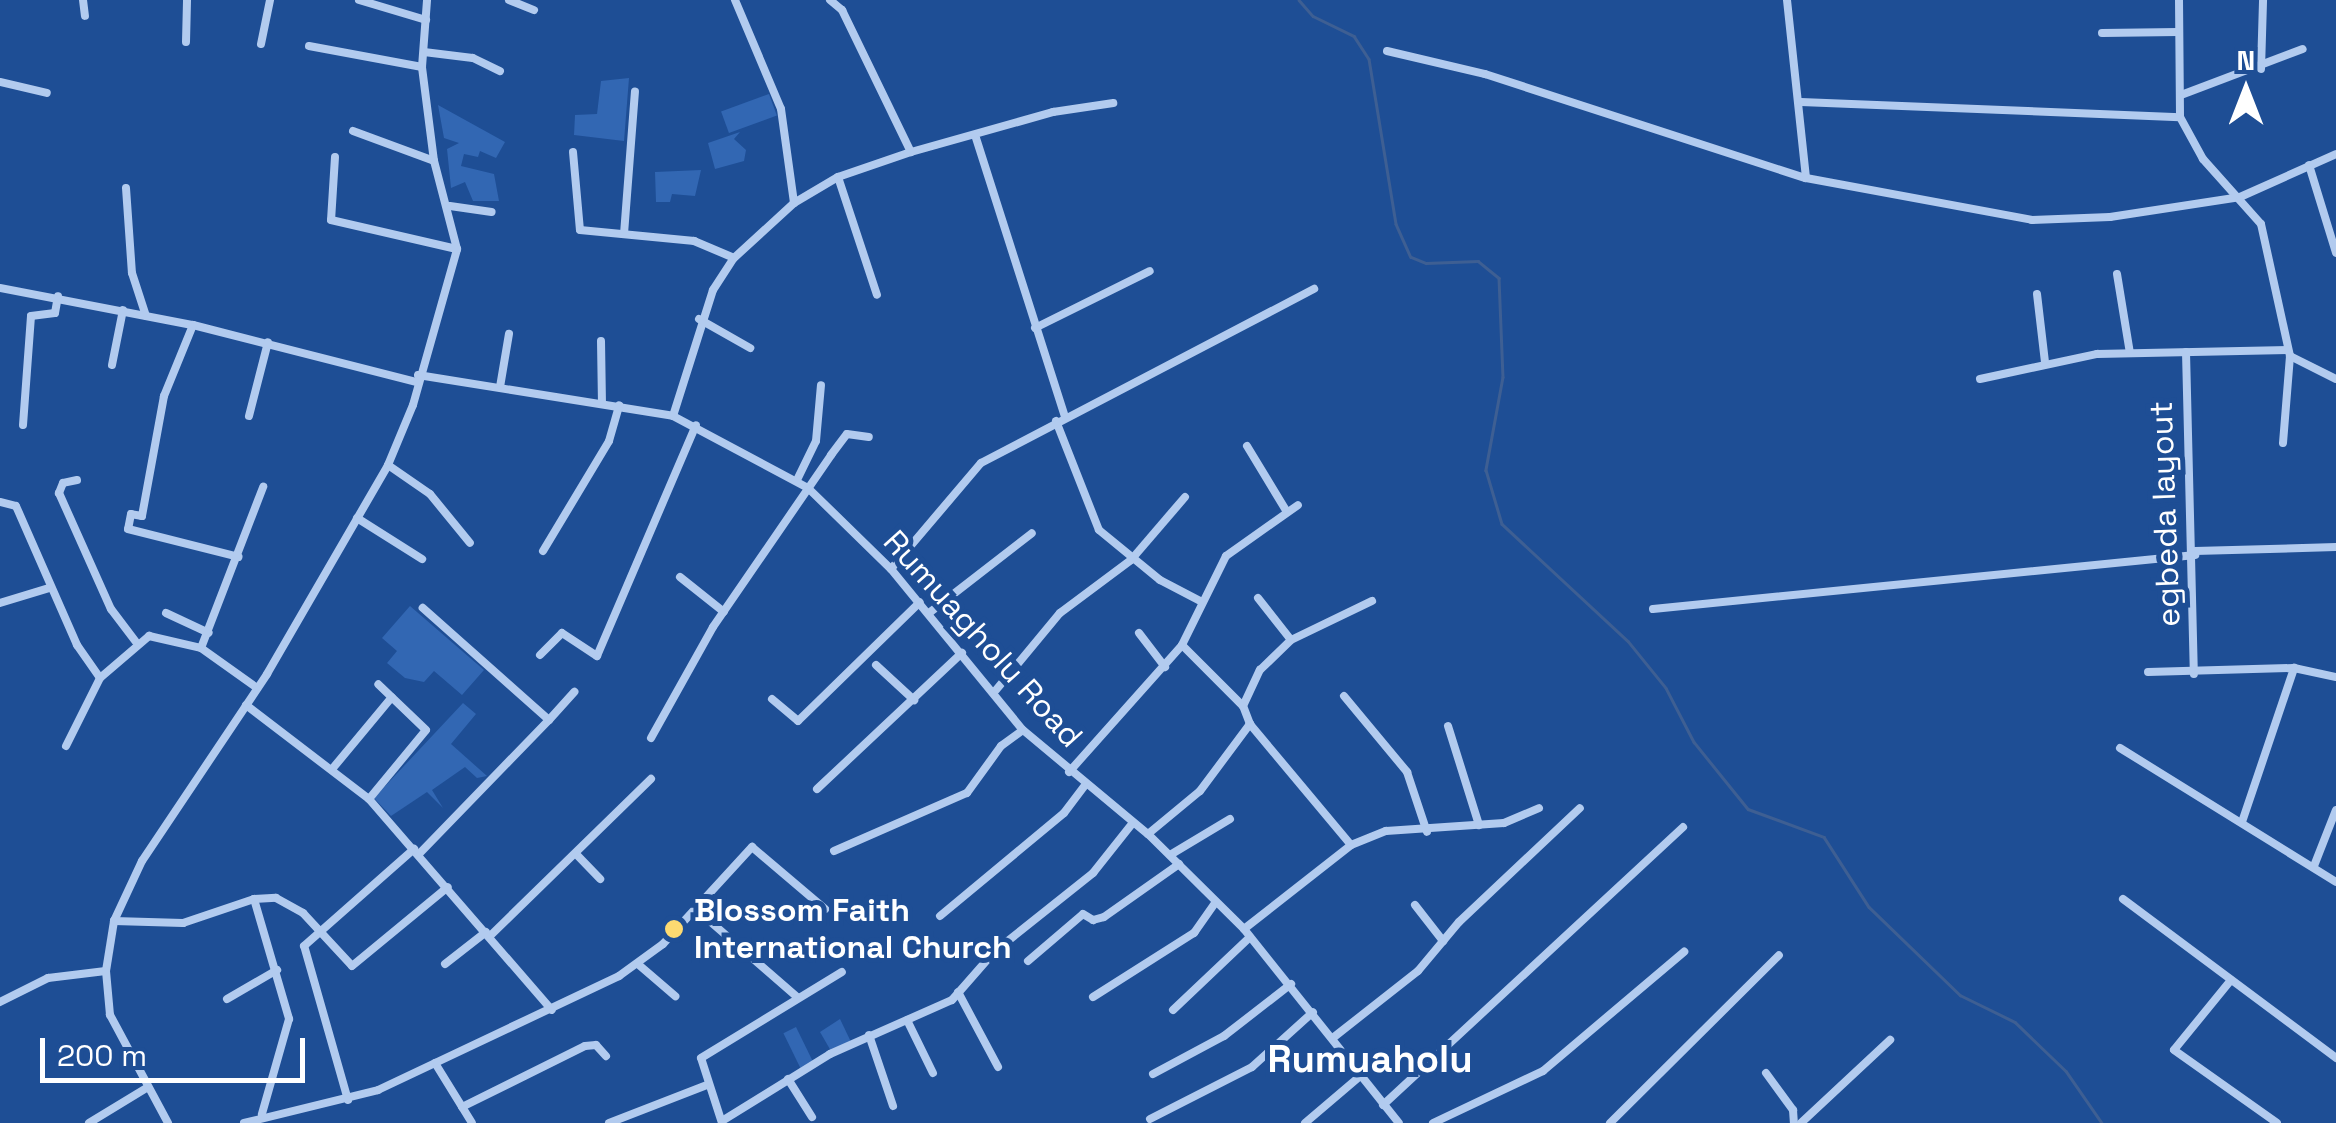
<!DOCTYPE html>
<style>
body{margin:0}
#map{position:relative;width:2336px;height:1123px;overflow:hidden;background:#1e4e95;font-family:"Space Grotesk",sans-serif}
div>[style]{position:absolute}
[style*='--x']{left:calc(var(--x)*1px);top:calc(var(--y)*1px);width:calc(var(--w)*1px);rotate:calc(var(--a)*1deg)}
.green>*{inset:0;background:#3267b3;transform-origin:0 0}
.stream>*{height:2.5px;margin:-1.25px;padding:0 1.25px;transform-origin:1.25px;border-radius:1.25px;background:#3e5f93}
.minor>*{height:8px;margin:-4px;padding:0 4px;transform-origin:4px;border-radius:4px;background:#b2cbef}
.dots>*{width:28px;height:28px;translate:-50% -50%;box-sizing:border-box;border:5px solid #1e4e95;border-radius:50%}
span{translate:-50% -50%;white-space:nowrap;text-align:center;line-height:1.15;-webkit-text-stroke:10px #1e4e95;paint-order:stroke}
.street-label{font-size:32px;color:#fff}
.poi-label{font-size:32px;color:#fff;font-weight:700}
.left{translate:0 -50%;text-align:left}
.quarter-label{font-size:38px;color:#fff;font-weight:700}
.north{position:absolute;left:2196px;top:40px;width:100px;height:100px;-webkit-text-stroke:8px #1e4e95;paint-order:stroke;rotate:0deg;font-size:28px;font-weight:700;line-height:40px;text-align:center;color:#fff}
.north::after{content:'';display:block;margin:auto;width:35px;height:45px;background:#fff;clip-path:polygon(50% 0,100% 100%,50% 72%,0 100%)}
.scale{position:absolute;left:40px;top:1038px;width:265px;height:45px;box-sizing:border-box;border:5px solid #fff;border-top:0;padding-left:12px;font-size:30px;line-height:35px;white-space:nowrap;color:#fff;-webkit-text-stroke:8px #1e4e95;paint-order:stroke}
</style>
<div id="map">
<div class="green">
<i style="clip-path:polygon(629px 78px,624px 141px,574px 135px,575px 115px,597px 114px,601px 81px)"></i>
<i style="left:769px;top:94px;width:23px;height:51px;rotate:70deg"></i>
<i style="clip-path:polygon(438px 105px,505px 142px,496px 158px,480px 151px,478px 157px,464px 154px,461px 166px,494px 174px,499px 201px,473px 201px,465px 182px,451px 188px,447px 149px,459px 143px,444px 138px)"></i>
<i style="clip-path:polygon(740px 132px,734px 139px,746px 150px,744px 161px,715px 169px,708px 143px)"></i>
<i style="clip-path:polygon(701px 170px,695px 196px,672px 194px,670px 202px,656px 202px,655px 172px)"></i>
<i style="clip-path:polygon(410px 606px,484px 670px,462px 695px,434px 671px,424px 682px,405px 678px,387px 663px,397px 651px,382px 638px)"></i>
<i style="clip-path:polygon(463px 703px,476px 714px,451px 744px,487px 776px,477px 778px,465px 767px,432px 790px,443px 808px,427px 792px,391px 816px,374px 798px)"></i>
<i style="clip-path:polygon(840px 1019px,851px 1042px,831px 1051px,820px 1032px)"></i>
<i style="left:796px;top:1027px;width:39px;height:14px;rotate:64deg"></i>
</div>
<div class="stream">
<i style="--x:1299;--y:0;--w:21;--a:49"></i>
<i style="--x:1313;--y:16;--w:46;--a:26"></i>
<i style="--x:1354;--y:36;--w:27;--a:57"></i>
<i style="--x:1369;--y:59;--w:167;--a:80.7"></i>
<i style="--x:1396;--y:224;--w:36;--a:66"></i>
<i style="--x:1411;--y:257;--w:16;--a:22"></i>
<i style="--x:1426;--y:263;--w:52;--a:-2.2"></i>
<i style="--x:1478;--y:261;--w:27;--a:39"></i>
<i style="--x:1499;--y:278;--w:99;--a:87.7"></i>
<i style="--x:1503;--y:377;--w:95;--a:100.4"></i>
<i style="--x:1486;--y:470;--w:56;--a:73.5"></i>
<i style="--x:1502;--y:524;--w:172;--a:42.9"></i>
<i style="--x:1628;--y:641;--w:60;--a:51"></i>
<i style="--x:1666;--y:688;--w:61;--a:62.6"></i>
<i style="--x:1694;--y:742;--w:86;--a:51.1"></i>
<i style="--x:1748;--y:809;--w:81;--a:20.2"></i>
<i style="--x:1824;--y:837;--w:83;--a:57.3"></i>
<i style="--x:1869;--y:907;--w:127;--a:44"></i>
<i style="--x:1960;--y:995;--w:61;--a:26.1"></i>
<i style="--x:2015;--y:1022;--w:71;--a:43.9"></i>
<i style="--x:2066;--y:1071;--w:63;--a:55.3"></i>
</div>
<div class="minor">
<i style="--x:83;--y:0;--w:16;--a:83"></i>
<i style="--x:359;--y:0;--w:70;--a:16.6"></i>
<i style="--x:509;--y:0;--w:27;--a:22"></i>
<i style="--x:735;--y:0;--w:118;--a:67.1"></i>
<i style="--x:781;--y:109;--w:95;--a:82.1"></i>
<i style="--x:830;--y:0;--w:16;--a:40"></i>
<i style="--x:842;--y:10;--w:158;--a:64.1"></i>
<i style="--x:1787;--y:0;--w:179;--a:83.9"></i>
<i style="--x:2179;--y:0;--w:117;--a:89.5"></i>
<i style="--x:2180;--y:117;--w:48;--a:61.3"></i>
<i style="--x:2203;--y:159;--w:87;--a:48.3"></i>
<i style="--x:2261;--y:224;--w:135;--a:77.6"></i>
<i style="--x:2290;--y:356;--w:51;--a:26.6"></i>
<i style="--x:2102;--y:33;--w:76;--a:-0.8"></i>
<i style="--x:186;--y:42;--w:42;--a:-88.6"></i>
<i style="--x:261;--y:44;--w:45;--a:-78.4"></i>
<i style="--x:309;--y:46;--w:115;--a:10.5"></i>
<i style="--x:1387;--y:51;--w:101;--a:13.2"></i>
<i style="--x:1485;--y:74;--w:337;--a:18"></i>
<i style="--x:1806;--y:178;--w:230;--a:10.5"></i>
<i style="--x:2032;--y:220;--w:78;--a:-2.2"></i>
<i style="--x:2110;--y:217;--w:132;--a:-8.7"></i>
<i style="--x:2240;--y:197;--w:105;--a:-24.1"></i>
<i style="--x:424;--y:52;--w:49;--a:7"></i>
<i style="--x:473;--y:58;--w:30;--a:26"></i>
<i style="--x:2261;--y:69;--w:69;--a:-88.3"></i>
<i style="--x:0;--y:82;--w:48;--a:13.2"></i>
<i style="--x:2181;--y:95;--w:130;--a:-20.7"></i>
<i style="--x:1801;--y:102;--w:379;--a:2.3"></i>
<i style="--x:353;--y:131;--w:86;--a:20.3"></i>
<i style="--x:976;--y:138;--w:293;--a:72.3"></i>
<i style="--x:573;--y:152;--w:78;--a:84.9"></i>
<i style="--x:580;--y:230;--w:115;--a:5.5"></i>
<i style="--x:694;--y:241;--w:43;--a:23"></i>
<i style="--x:335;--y:157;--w:63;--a:93.6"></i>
<i style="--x:331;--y:220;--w:129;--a:13"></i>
<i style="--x:2309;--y:165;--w:92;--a:72.9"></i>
<i style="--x:838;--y:177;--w:124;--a:71.7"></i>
<i style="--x:126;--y:188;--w:85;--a:86"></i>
<i style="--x:132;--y:273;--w:45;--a:72"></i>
<i style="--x:450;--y:206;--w:42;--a:8.1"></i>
<i style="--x:624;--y:234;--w:143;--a:-85.6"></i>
<i style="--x:2117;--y:274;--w:80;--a:80.7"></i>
<i style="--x:0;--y:288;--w:197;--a:10.9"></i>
<i style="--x:193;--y:325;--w:231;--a:14.3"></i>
<i style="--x:2037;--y:294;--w:68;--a:83.3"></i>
<i style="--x:699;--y:319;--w:59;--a:29.6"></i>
<i style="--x:193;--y:325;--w:77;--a:112.2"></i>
<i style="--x:164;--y:396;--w:122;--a:100.4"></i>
<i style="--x:142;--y:516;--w:11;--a:-170"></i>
<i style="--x:131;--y:514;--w:15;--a:101"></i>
<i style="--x:128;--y:529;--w:114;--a:14.2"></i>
<i style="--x:1035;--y:328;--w:128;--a:-26.4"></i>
<i style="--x:601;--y:341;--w:61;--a:89.1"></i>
<i style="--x:2186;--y:352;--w:322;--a:88.6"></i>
<i style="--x:112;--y:365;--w:56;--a:-78.7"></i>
<i style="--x:418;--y:375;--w:258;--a:9.1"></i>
<i style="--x:673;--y:416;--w:153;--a:28.1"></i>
<i style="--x:808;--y:488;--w:116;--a:44.3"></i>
<i style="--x:891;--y:569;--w:208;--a:50.7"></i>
<i style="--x:1023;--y:730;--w:163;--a:39.8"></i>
<i style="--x:1148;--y:834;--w:135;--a:44.7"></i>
<i style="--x:1244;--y:929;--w:248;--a:51.4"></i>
<i style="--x:1980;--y:379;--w:120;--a:-12.1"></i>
<i style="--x:2097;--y:354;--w:191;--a:-1.2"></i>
<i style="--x:500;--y:387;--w:54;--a:-80.4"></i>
<i style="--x:249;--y:416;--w:76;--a:-75.6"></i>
<i style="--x:673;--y:416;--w:132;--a:-72.4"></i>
<i style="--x:713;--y:290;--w:38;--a:-57"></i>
<i style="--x:734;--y:258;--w:81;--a:-42.5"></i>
<i style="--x:794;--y:203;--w:51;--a:-30.6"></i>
<i style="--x:838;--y:177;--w:77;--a:-18.9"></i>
<i style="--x:911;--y:152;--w:148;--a:-15.7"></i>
<i style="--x:1053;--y:112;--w:61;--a:-8.5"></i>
<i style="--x:1056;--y:421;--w:117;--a:68.5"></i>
<i style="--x:1099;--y:530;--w:79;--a:39.3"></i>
<i style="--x:1160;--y:580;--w:47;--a:27.6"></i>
<i style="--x:23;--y:425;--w:109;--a:-85.8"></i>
<i style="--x:31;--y:316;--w:24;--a:-7"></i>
<i style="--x:55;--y:313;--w:17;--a:-80"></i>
<i style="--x:2283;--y:443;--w:87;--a:-85.4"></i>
<i style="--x:1247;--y:446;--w:77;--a:58.8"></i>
<i style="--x:388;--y:465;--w:51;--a:34.6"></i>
<i style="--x:430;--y:494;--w:63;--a:50.8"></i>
<i style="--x:77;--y:480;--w:14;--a:168"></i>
<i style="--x:63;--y:483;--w:11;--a:112"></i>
<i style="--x:59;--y:493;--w:127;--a:65.9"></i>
<i style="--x:111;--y:609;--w:41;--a:52.9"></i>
<i style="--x:797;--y:480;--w:43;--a:-64"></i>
<i style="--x:816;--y:441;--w:56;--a:-84.9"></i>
<i style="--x:0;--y:502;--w:16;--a:14"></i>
<i style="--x:16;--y:506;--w:152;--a:66.3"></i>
<i style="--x:77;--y:645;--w:40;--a:55.1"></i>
<i style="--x:357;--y:518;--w:77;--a:32.2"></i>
<i style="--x:543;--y:551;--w:128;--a:-59"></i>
<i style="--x:609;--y:441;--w:37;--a:-74"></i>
<i style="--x:2195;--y:551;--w:141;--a:-1.6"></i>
<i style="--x:891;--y:569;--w:139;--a:-49.7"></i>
<i style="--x:981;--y:463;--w:376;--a:-27.6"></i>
<i style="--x:680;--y:577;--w:56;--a:38.5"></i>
<i style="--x:1258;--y:598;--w:53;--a:51.8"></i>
<i style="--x:0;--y:603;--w:51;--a:-17"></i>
<i style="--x:1653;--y:609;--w:545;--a:-5.69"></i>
<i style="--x:166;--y:613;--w:47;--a:24.9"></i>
<i style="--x:929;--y:613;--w:130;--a:-37.8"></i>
<i style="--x:1139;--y:633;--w:43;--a:52.6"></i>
<i style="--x:1182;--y:645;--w:86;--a:45"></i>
<i style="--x:201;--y:648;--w:173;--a:-68.9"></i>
<i style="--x:540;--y:655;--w:31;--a:-45"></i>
<i style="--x:562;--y:633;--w:42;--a:33.3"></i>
<i style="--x:597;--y:656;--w:251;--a:-66.8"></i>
<i style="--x:876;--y:665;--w:52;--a:42.6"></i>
<i style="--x:2148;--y:672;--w:146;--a:-1.6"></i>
<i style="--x:2294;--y:668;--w:43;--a:12.1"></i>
<i style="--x:996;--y:690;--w:100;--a:-50.3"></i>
<i style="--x:1060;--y:613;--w:89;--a:-36.7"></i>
<i style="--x:1131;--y:560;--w:83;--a:-49.4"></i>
<i style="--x:1344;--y:696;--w:99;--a:50.3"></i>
<i style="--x:1407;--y:772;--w:63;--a:71.6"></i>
<i style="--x:772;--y:699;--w:34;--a:40"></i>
<i style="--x:798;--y:721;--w:170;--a:-44.3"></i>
<i style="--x:246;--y:705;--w:155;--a:37.4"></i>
<i style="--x:369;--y:799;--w:279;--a:49.1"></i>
<i style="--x:549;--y:720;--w:38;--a:-48"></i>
<i style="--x:1448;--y:726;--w:104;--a:72.6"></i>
<i style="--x:651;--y:738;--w:127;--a:-60.8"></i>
<i style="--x:713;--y:627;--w:209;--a:-55.5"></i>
<i style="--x:831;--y:455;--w:26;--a:-53"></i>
<i style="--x:847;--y:434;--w:22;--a:8"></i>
<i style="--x:66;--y:746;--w:76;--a:-63.4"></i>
<i style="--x:100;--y:678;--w:65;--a:-40.6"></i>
<i style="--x:149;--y:636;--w:53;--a:13"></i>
<i style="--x:201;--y:648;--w:69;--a:35.5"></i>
<i style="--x:2120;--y:748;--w:254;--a:31.8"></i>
<i style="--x:333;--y:768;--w:92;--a:-50.3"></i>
<i style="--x:1069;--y:772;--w:170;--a:-48.3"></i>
<i style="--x:1182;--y:645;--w:99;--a:-63.7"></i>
<i style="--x:1226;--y:556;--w:88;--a:-35.3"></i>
<i style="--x:817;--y:789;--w:199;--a:-43.2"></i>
<i style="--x:369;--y:799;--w:89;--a:-50.4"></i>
<i style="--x:426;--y:730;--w:66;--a:-136.2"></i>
<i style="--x:2242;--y:822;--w:163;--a:-71.3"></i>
<i style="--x:1148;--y:834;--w:67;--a:-39.6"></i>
<i style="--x:1200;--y:791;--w:84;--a:-53.3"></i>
<i style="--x:1351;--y:845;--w:158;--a:-129.9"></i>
<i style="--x:1250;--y:724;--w:19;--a:-111"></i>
<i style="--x:1243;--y:706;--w:40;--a:-65"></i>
<i style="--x:1260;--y:670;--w:43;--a:-44.1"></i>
<i style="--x:1291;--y:640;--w:90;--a:-25.7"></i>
<i style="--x:834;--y:851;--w:145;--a:-23.6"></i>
<i style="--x:967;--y:793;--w:58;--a:-54.1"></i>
<i style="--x:1001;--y:746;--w:27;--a:-36"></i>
<i style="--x:419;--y:854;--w:187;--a:-45.9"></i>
<i style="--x:549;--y:720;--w:169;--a:-138.4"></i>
<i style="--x:1170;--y:855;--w:70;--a:-31"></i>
<i style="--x:578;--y:856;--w:32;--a:46"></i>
<i style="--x:2314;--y:866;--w:60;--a:-68.6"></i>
<i style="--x:254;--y:899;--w:125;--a:73.7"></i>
<i style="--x:289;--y:1019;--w:99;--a:105.9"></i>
<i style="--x:2123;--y:899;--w:266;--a:36.7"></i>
<i style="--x:1415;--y:905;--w:46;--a:52.1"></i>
<i style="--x:697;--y:910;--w:133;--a:41"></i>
<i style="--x:940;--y:916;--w:161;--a:-39.7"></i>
<i style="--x:1064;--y:813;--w:35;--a:-53"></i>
<i style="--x:114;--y:921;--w:69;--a:1.7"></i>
<i style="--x:183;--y:923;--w:75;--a:-18.7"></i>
<i style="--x:254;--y:899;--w:22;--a:-3"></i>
<i style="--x:276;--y:898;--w:31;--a:29"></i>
<i style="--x:303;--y:913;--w:72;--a:47.2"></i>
<i style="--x:352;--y:966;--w:124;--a:-39.5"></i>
<i style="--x:1244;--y:929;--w:136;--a:-38.1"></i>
<i style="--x:1351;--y:845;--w:38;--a:-22"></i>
<i style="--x:1386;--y:831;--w:118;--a:-3.9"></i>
<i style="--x:1504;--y:823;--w:38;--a:-23"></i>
<i style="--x:490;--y:936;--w:225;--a:-44.3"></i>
<i style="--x:1028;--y:961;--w:72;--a:-40.5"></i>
<i style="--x:1083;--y:914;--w:12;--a:31"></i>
<i style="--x:1093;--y:920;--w:11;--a:-15"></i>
<i style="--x:1104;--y:917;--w:92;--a:-35.2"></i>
<i style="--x:445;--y:964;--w:52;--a:-38"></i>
<i style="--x:639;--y:965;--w:48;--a:40.7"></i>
<i style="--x:2231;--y:980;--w:90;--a:129.2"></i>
<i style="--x:2174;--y:1050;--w:126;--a:35.3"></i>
<i style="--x:958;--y:992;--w:85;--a:61.9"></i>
<i style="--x:1093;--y:997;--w:120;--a:-32.4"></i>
<i style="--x:1194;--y:933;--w:37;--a:-55"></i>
<i style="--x:227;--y:999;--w:58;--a:-30.1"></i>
<i style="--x:0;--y:1002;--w:54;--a:-26.6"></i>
<i style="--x:48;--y:978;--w:58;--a:-6.9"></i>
<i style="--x:1173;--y:1010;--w:106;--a:-43.5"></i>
<i style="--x:907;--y:1020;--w:59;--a:63.9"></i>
<i style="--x:869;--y:1035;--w:75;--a:71.3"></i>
<i style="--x:1334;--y:1037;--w:107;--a:-38.2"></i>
<i style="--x:1418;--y:971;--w:64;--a:-50.1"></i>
<i style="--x:1459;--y:922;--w:166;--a:-43.3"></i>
<i style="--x:435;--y:1063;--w:70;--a:58.3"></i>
<i style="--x:1766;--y:1073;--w:46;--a:53.9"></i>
<i style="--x:1793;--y:1110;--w:13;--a:86"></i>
<i style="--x:1153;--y:1074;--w:81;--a:-28.2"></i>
<i style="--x:1224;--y:1036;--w:85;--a:-37.8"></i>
<i style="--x:788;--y:1079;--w:45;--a:57.7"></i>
<i style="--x:348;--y:1100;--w:160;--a:-105.9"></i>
<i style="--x:304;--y:946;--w:147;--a:-41.4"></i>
<i style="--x:1383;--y:1105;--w:409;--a:-42.8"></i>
<i style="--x:462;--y:1107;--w:137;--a:-26.4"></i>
<i style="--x:585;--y:1046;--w:11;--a:-5"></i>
<i style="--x:596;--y:1045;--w:15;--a:48"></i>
<i style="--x:1150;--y:1119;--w:114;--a:-27"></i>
<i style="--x:1252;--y:1067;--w:82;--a:-42"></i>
<i style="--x:722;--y:1121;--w:127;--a:-31.8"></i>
<i style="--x:830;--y:1054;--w:133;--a:-23.9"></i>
<i style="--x:952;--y:1000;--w:64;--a:-48.8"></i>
<i style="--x:994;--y:952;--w:127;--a:-38.6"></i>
<i style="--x:1093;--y:873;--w:61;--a:-51.6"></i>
<i style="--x:89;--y:1123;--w:69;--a:-31.4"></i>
<i style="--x:168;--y:1123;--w:123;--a:-118.2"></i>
<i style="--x:110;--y:1015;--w:44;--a:-95.2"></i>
<i style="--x:106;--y:971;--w:51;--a:-80.9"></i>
<i style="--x:114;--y:921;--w:66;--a:-65"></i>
<i style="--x:142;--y:861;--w:225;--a:-56.2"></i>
<i style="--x:267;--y:674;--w:241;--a:-59.9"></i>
<i style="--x:388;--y:465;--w:65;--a:-67.4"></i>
<i style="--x:413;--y:405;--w:162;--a:-74.2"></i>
<i style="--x:457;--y:249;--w:91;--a:-104.6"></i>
<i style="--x:434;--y:161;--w:95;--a:-97.3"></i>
<i style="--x:422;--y:67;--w:67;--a:-85.7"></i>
<i style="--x:244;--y:1123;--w:138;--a:-13.8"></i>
<i style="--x:378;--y:1090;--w:267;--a:-25.3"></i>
<i style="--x:619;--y:976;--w:54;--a:-36"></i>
<i style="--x:663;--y:944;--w:132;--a:-47.5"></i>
<i style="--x:752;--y:847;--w:96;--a:40.3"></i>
<i style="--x:609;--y:1123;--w:105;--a:-21.2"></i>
<i style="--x:722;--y:1123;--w:68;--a:-107.9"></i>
<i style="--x:701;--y:1058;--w:165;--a:-31.4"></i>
<i style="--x:1305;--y:1123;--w:71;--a:-40.4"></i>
<i style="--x:1433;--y:1123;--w:122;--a:-25.3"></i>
<i style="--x:1543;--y:1071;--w:185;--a:-40.2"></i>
<i style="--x:1610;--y:1123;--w:238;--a:-44.8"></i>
<i style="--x:1801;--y:1123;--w:122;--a:-43"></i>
</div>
<div class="dots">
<i style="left:674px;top:929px;background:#fdda71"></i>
</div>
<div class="street-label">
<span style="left:2165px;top:514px;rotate:-92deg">egbeda layout</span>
<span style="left:983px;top:639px;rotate:48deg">Rumuagholu Road</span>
</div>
<div class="poi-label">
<span class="left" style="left:694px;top:929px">Blossom Faith<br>International Church</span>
</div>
<div class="quarter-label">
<span style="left:1370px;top:1060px">Rumuaholu</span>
</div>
<div class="north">N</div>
<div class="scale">200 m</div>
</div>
